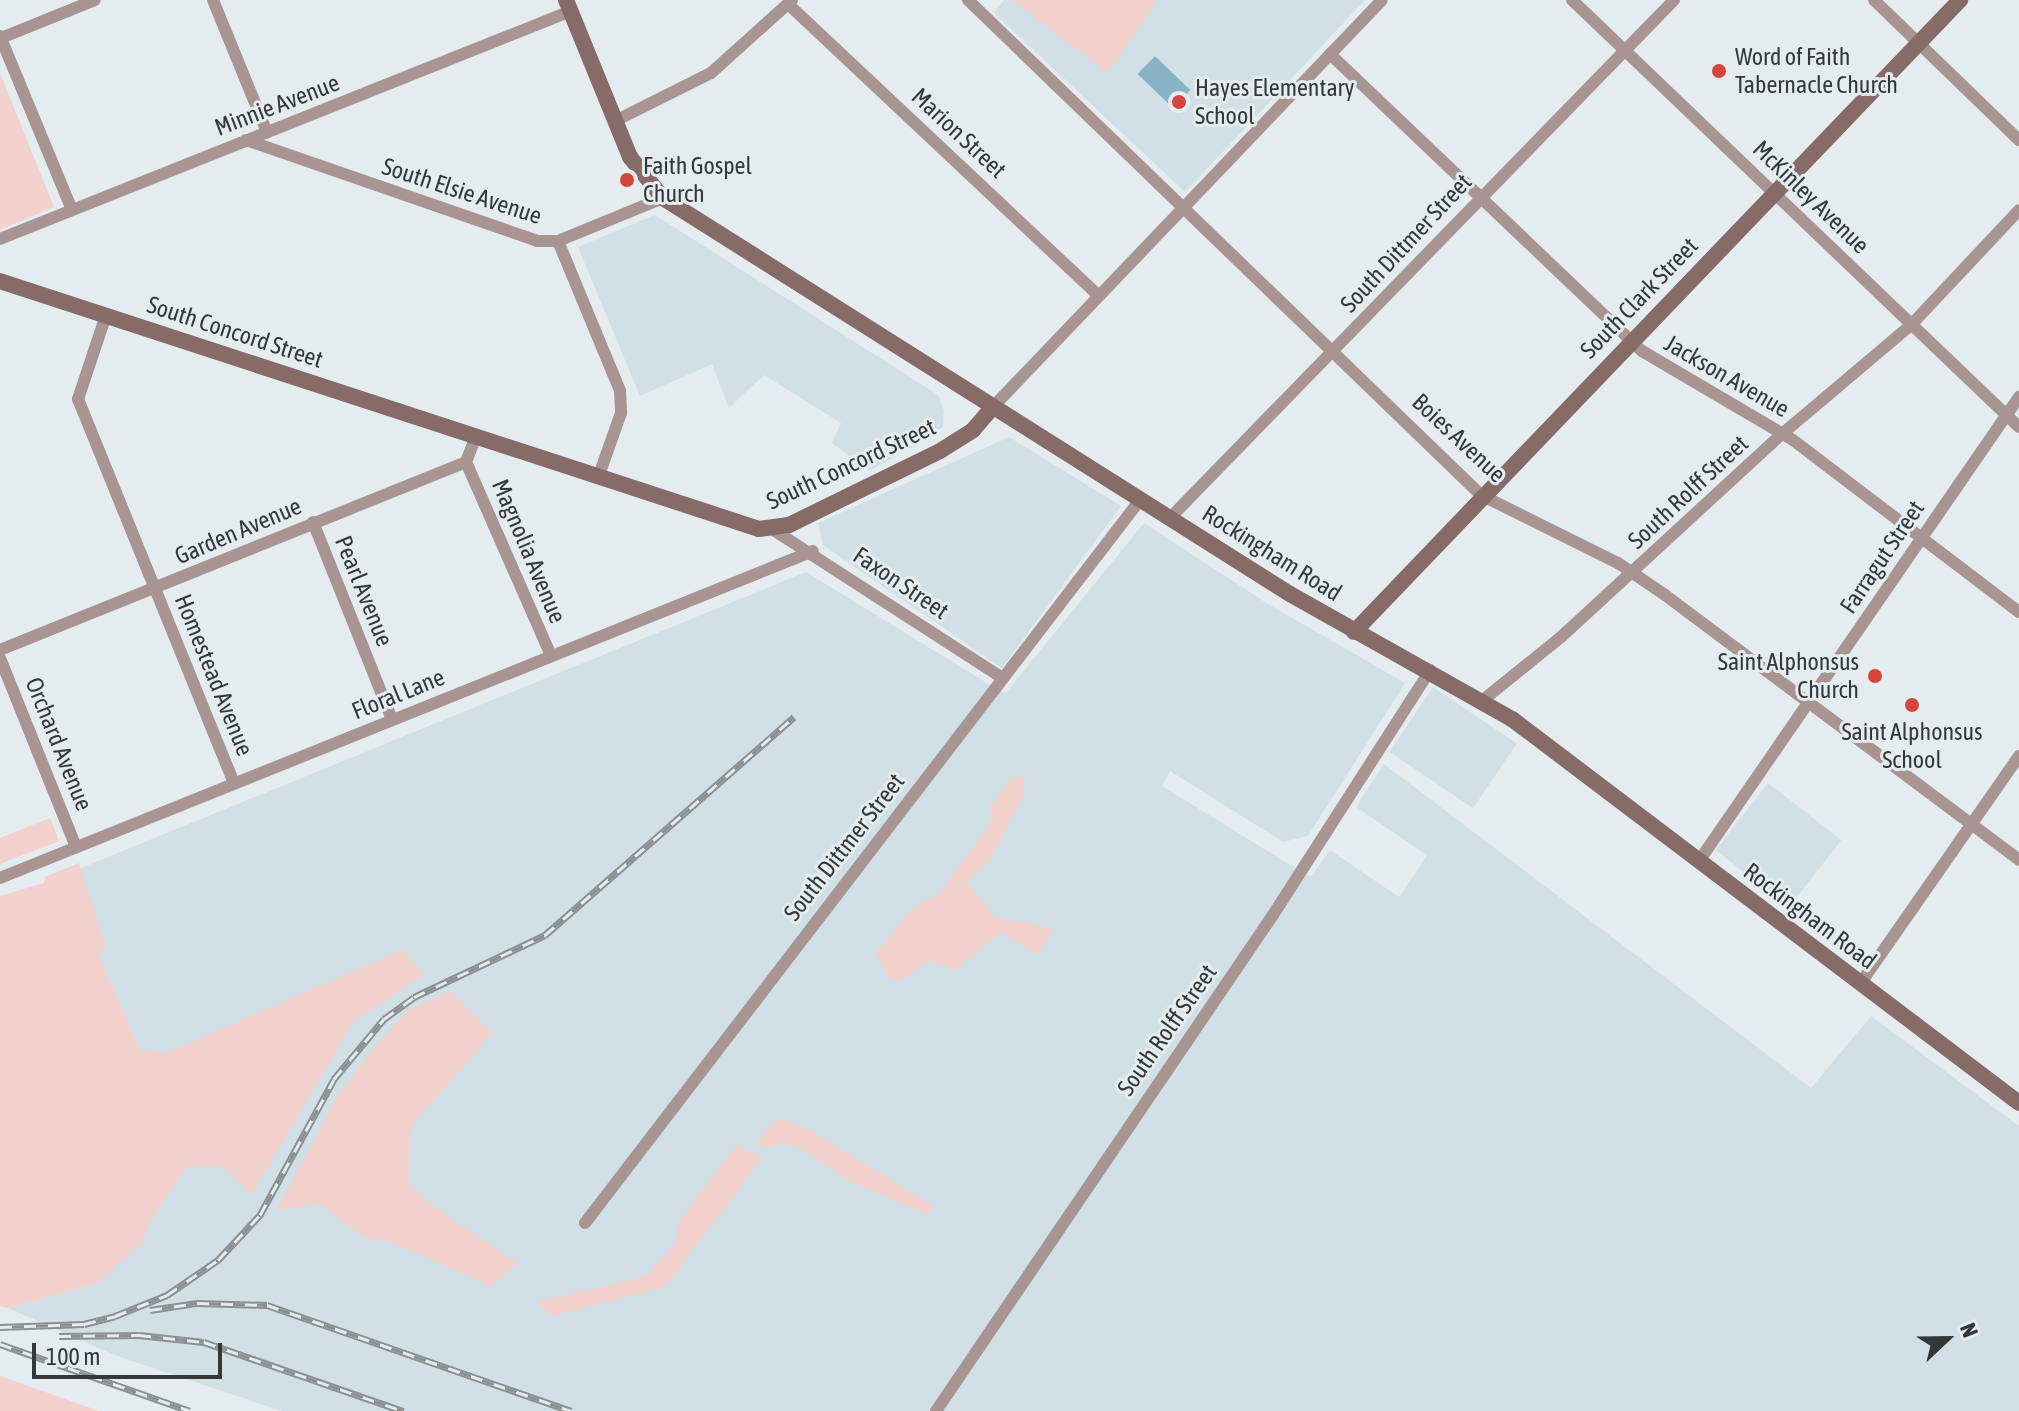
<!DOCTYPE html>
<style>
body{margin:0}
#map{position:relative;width:2019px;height:1411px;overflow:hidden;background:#e4ecef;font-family:"Asap Condensed",sans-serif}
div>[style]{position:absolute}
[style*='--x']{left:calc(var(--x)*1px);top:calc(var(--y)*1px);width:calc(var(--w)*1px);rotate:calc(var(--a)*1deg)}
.built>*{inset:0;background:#d0e0e6;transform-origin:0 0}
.green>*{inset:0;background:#f3d1cc}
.water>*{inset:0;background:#87b3c4;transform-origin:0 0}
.street>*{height:12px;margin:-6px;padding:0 6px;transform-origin:6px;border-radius:6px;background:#a89491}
.secondary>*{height:16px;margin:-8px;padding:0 8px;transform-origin:8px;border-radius:8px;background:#866b67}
.rail>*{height:7px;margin-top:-3.5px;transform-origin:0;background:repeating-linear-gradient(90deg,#e4ecef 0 12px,#8b9092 0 24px);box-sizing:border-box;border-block:2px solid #8b9092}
.dots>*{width:22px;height:22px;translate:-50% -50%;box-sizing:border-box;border:4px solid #e4ecef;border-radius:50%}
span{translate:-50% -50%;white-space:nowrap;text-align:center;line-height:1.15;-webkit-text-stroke:6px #e4ecef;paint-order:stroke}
.poi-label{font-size:24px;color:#353839}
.left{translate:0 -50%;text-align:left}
.right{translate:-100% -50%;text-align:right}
.street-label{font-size:24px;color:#353839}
.north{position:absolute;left:1907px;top:1299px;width:80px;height:80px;-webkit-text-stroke:6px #e4ecef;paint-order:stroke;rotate:68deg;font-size:22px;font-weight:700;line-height:32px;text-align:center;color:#353839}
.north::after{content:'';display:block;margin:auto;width:28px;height:36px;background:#353839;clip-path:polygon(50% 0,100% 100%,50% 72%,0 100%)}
.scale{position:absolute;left:32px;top:1343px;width:190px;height:36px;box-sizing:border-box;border:4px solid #353839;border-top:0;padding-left:10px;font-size:24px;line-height:28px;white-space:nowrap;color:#353839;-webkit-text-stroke:6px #e4ecef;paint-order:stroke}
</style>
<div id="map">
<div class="built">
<i style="clip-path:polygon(1004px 0,1365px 0,1185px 192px,994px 13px)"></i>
<i style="clip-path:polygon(655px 215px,938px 395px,944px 411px,943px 427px,870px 471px,832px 443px,841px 423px,764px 375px,729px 408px,712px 364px,640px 396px,578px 247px)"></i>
<i style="clip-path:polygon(1009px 437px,1121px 506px,1002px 668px,823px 545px,818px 523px)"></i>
<i style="clip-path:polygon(1144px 523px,1268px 604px,1405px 683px,1308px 836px,1283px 842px,1170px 771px,1162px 786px,1310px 877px,1330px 850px,1399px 897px,1427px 855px,1356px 807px,1384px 764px,1811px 1088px,1871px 1016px,2019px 1126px,2019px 1411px,282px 1411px,117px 1356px,8px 1308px,98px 1283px,162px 1101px,64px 875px,806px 572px,1005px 694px)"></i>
<i style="left:1433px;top:687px;width:101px;height:78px;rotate:34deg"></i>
<i style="left:1768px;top:783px;width:93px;height:85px;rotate:38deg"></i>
</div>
<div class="green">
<i style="clip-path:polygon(1012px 0,1157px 0,1108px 73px)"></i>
<i style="clip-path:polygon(0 73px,54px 207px,0 230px)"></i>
<i style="clip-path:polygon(1024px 776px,1022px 798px,989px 861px,967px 882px,995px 917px,1053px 928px,1039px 955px,1000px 932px,955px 970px,928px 961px,903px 980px,889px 978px,876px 953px,913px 908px,940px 893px,991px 822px,990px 807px,1011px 778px)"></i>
<i style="clip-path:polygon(50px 818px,59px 841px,0 864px,0 838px)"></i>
<i style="clip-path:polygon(79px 863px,107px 952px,98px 953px,140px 1050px,166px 1053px,403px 949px,424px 975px,353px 1022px,252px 1194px,222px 1166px,187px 1166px,149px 1222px,142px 1242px,98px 1283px,8px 1308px,0 1306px,0 896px,44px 883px,45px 877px)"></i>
<i style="clip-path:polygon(450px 991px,492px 1033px,411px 1126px,408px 1183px,433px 1206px,518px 1263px,491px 1286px,391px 1242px,362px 1236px,319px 1204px,277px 1210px,336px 1099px,373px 1048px,407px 1011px)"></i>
<i style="clip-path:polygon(778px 1118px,810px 1130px,935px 1207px,926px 1214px,850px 1181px,800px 1148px,780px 1143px,766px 1148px,756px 1142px)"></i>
<i style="clip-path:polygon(737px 1144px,762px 1158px,665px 1287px,551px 1316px,537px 1302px,646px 1276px,676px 1244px,678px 1222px)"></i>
<i style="clip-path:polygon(0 1376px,99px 1411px,100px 1411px,0 1411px)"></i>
</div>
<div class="water">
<i style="left:1155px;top:56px;width:49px;height:25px;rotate:44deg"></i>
</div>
<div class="street">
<i style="--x:213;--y:0;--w:143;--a:67.8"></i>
<i style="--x:968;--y:0;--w:713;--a:43.98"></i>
<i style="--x:1481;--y:495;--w:153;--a:26.4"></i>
<i style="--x:1618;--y:563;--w:57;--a:34.2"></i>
<i style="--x:1665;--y:595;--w:442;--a:36.8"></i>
<i style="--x:1572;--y:0;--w:618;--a:43.69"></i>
<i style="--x:1874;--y:0;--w:202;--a:44"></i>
<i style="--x:788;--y:4;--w:425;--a:43.2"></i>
<i style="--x:0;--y:36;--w:188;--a:67.5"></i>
<i style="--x:1;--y:38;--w:101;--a:-22"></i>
<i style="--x:1330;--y:54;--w:431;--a:43.6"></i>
<i style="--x:1642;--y:351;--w:175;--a:30.5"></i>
<i style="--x:1793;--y:440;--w:284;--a:37.3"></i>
<i style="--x:615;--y:121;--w:107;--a:-26.6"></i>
<i style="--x:711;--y:73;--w:109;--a:-42"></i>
<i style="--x:246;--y:140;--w:308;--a:19.1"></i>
<i style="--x:537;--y:241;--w:21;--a:0"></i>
<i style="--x:558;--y:241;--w:113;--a:-22.3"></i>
<i style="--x:0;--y:239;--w:615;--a:-21.77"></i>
<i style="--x:558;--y:241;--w:162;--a:67.5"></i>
<i style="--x:620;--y:391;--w:22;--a:87"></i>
<i style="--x:621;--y:413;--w:69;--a:109.5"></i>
<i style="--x:106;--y:315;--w:89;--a:108.4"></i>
<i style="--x:78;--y:399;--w:414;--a:67.9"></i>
<i style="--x:992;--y:408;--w:564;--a:-46.29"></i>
<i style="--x:466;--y:462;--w:212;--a:66.3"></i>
<i style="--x:1170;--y:518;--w:723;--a:-45.78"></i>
<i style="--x:313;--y:522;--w:213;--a:68.2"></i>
<i style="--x:772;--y:529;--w:274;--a:32.9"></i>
<i style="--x:0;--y:650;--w:502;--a:-21.97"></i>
<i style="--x:466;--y:462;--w:28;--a:-69"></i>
<i style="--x:0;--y:658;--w:204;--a:68.1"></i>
<i style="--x:1483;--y:700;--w:100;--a:-38.9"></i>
<i style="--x:1561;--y:637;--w:300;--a:-42.6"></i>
<i style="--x:1782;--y:434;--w:170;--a:-40.2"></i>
<i style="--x:1912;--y:324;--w:156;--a:-46.8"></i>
<i style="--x:1699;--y:861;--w:564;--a:-55.41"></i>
<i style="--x:0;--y:878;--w:876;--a:-21.91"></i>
<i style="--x:1860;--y:984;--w:278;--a:-55.1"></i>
<i style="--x:585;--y:1223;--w:911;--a:-52.49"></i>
<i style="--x:936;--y:1411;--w:600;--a:-55.81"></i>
<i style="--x:1273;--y:915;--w:291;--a:-57.3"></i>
</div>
<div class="secondary">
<i style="--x:566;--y:0;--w:170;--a:67.8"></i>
<i style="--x:630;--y:157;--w:53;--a:51.2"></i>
<i style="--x:663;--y:198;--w:742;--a:32.28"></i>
<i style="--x:1290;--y:594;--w:255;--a:29.4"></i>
<i style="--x:1512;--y:719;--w:636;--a:37.14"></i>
<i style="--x:0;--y:281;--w:798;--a:18.09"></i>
<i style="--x:759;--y:529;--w:30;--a:-8"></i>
<i style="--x:789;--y:525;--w:168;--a:-26.1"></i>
<i style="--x:940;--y:451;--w:39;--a:-32"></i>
<i style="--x:973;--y:430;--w:29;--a:-49"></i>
<i style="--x:1354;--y:632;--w:876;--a:-46.2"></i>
</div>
<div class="rail">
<i style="--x:150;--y:1310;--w:48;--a:-8.5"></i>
<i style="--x:197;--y:1303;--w:70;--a:1.6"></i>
<i style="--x:267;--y:1305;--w:322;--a:19.2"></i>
<i style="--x:0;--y:1327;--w:84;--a:-2"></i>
<i style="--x:84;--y:1324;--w:32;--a:-14"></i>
<i style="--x:115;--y:1316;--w:56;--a:-22"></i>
<i style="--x:167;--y:1295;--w:62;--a:-34.5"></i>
<i style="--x:218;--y:1260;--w:62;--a:-47"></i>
<i style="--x:260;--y:1215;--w:155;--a:-61.4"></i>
<i style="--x:334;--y:1079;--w:78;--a:-50.2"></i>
<i style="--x:384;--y:1019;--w:37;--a:-36"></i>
<i style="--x:414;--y:997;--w:145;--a:-25.3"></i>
<i style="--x:545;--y:935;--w:331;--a:-41.2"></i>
<i style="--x:59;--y:1336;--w:80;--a:-0.7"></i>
<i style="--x:139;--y:1335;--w:65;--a:6.1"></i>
<i style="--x:204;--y:1342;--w:211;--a:19.1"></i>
<i style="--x:0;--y:1344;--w:201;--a:19.4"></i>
</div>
<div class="dots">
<i style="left:1719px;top:71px;background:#d4463c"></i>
<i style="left:1179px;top:102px;background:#d4463c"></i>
<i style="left:627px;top:180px;background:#d4463c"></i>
<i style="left:1875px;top:676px;background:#d4463c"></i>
<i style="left:1912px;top:705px;background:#d4463c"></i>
</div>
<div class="poi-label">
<span class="left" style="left:1735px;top:71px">Word of Faith<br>Tabernacle Church</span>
<span class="left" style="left:1195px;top:102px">Hayes Elementary<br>School</span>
<span class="left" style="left:643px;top:180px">Faith Gospel<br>Church</span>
<span class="right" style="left:1859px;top:676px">Saint Alphonsus<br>Church</span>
<span style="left:1912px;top:746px">Saint Alphonsus<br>School</span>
</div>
<div class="street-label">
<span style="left:277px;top:105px;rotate:-21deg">Minnie Avenue</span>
<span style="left:959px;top:133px;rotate:43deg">Marion Street</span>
<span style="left:462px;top:191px;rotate:18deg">South Elsie Avenue</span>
<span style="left:1811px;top:197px;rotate:44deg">McKinley Avenue</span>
<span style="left:1406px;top:243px;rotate:-47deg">South Dittmer Street</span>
<span style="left:1639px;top:298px;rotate:-46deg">South Clark Street</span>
<span style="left:235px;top:332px;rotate:18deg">South Concord Street</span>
<span style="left:1727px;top:376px;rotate:30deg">Jackson Avenue</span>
<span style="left:1459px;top:438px;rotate:43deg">Boies Avenue</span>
<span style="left:851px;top:464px;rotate:-25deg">South Concord Street</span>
<span style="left:1688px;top:492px;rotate:-43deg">South Rolff Street</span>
<span style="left:238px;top:531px;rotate:-23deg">Garden Avenue</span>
<span style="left:529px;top:551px;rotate:67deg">Magnolia Avenue</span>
<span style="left:1272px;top:553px;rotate:32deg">Rockingham Road</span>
<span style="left:1882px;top:557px;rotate:-56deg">Farragut Street</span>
<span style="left:901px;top:583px;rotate:34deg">Faxon Street</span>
<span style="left:364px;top:591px;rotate:68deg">Pearl Avenue</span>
<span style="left:214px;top:675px;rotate:68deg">Homestead Avenue</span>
<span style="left:398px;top:694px;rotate:-22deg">Floral Lane</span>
<span style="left:59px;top:744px;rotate:68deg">Orchard Avenue</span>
<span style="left:844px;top:847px;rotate:-52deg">South Dittmer Street</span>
<span style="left:1810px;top:916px;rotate:37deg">Rockingham Road</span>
<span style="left:1167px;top:1030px;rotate:-55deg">South Rolff Street</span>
</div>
<div class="north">N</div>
<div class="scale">100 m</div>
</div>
